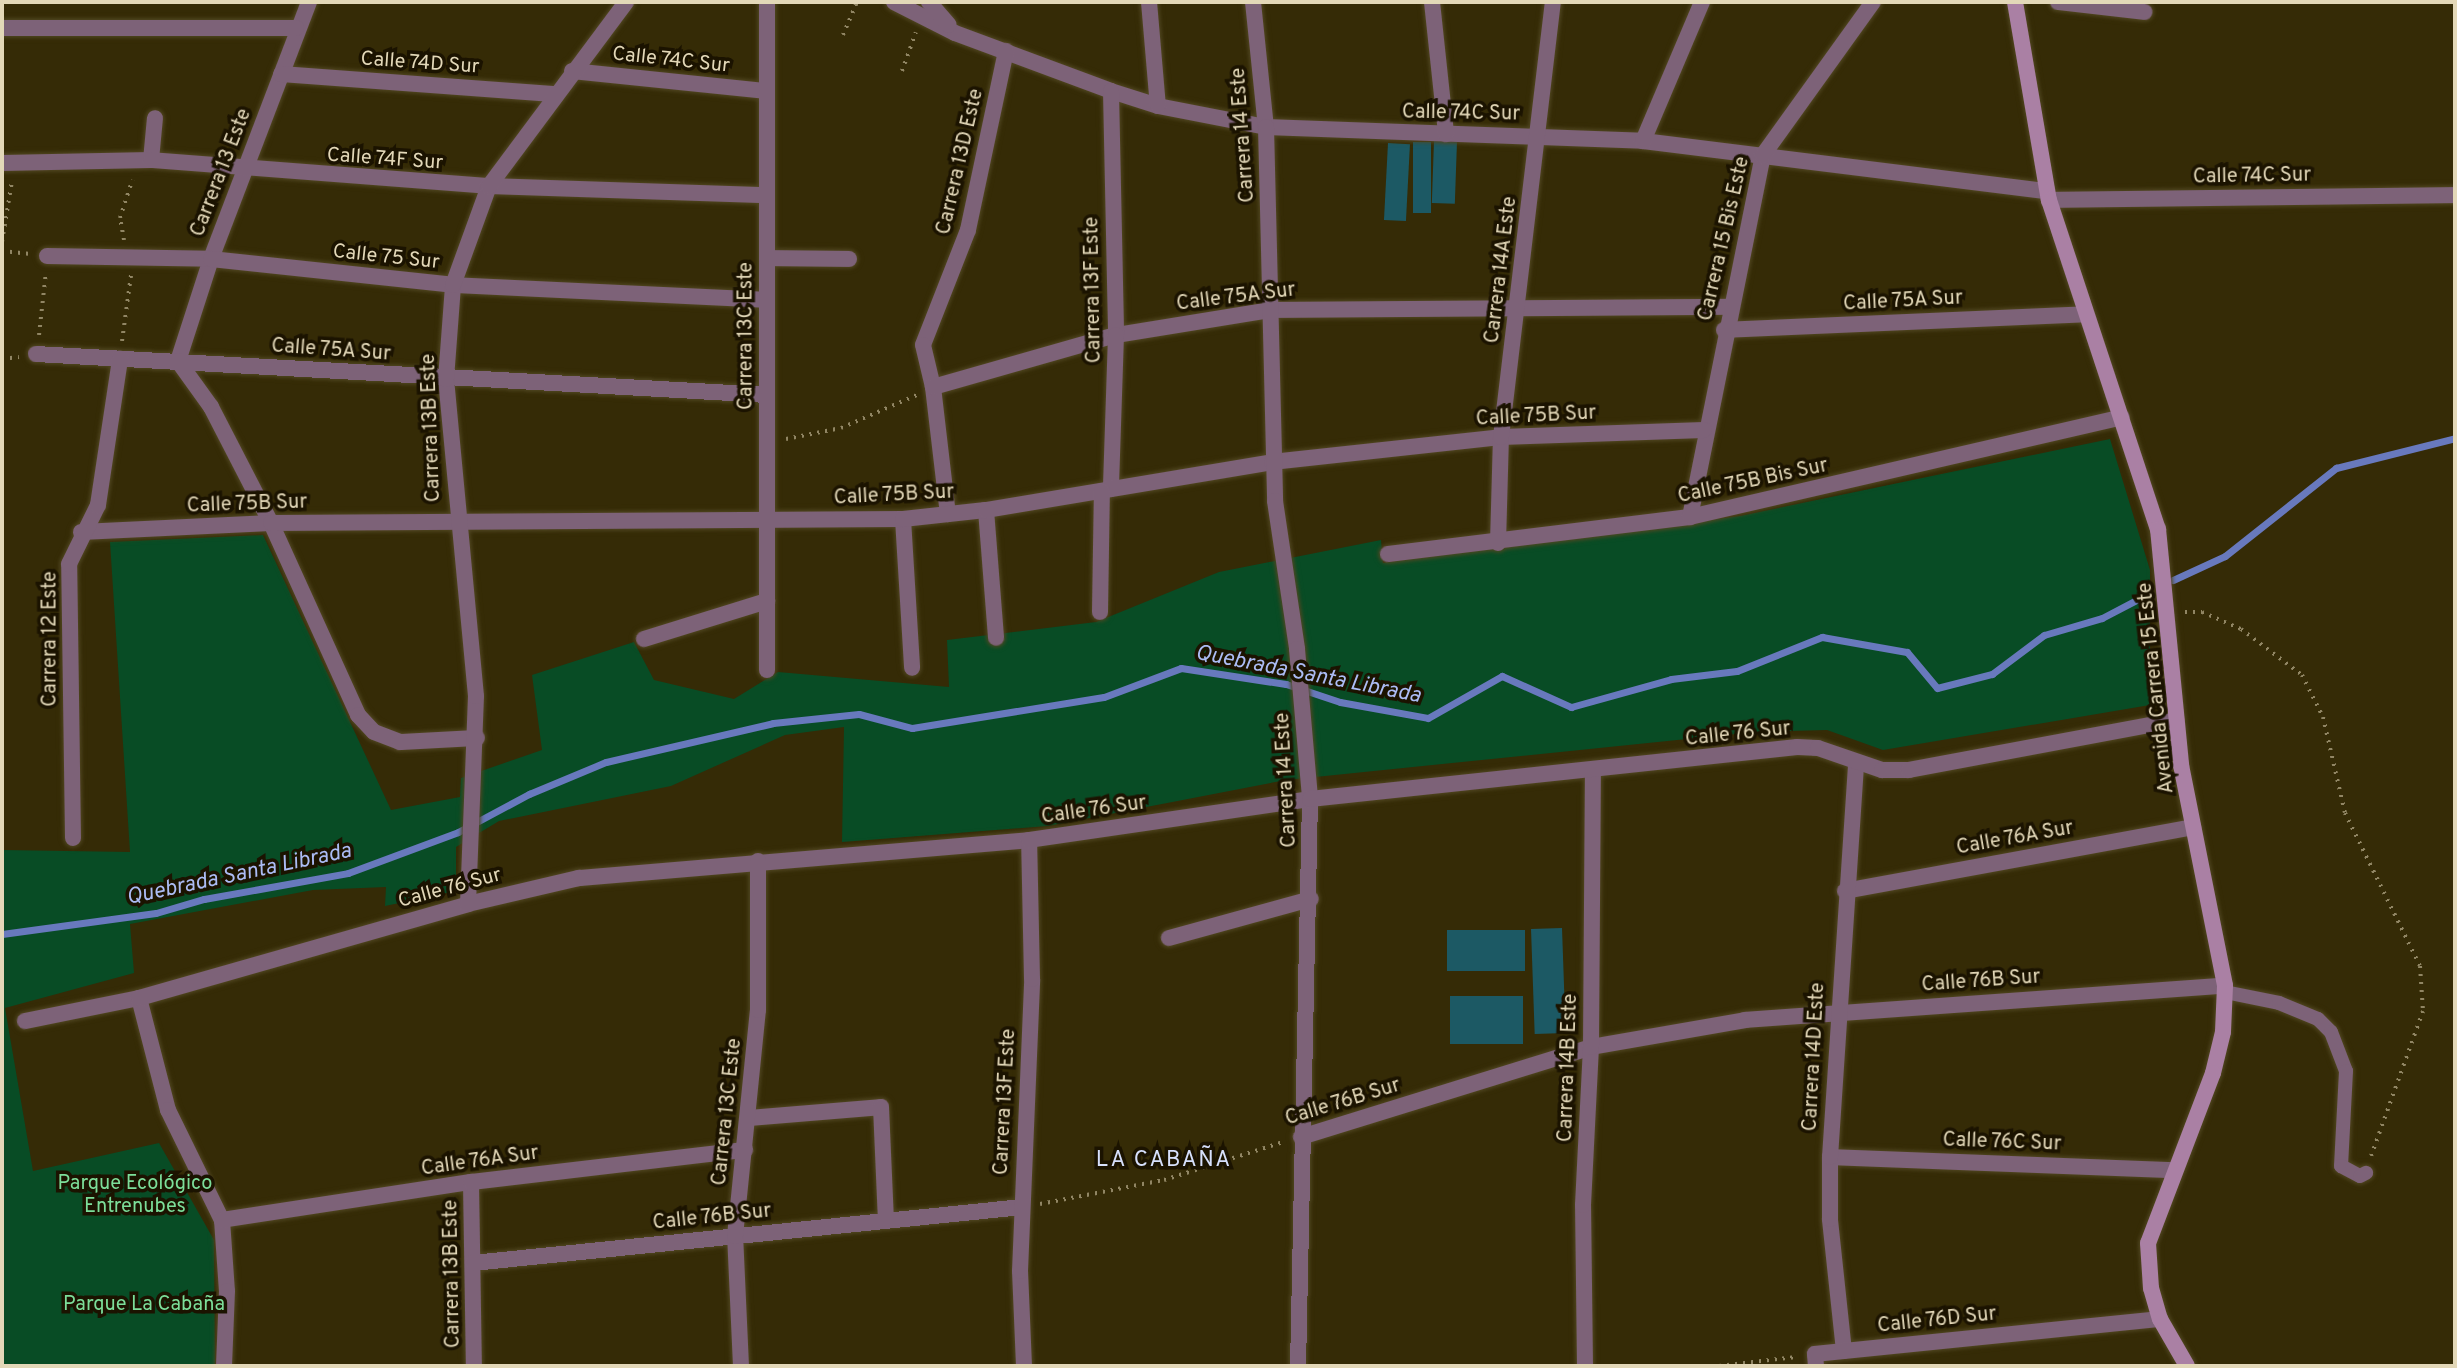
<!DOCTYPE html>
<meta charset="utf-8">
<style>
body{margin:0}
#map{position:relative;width:2457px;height:1368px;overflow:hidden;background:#352b06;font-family:Overpass,sans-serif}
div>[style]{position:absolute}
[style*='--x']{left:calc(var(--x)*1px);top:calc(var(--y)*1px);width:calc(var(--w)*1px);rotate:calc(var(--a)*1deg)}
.green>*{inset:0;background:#084c25}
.stream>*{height:7px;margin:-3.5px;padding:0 3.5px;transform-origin:3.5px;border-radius:3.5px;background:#6879bd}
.building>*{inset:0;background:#1c5964;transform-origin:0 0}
.path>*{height:4px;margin-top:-2px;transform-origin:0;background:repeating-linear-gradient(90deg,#918664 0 2px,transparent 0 8px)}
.roads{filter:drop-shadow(0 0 2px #514722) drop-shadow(0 0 2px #514722)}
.service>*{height:14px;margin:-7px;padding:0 7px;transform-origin:7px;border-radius:7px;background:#7d6278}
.pedestrian>*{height:16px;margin:-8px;padding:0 8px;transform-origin:8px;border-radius:8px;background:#7d6278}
.minor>*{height:16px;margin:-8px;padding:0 8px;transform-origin:8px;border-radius:8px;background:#7d6278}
.tertiary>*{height:16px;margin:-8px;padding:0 8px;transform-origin:8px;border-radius:8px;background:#7d6278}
.secondary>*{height:16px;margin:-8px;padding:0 8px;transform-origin:8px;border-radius:8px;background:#aa80a4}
span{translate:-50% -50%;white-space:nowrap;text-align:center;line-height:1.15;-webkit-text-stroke:7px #1b1300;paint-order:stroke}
.street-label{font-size:20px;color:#e3d8b8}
.park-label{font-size:20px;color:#7cde99}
.water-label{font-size:22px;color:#acbcf4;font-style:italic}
.neighbourhood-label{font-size:22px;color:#d7e0fc;letter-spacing:2px}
.frame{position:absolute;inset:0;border:4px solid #e3d8b8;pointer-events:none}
</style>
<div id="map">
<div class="green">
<i style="clip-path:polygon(2110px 439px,2150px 570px,2150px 705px,1883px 750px,1827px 730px,1755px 732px,1286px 780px,1048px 826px,842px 842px,844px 727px,785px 735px,671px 786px,499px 821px,456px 847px,456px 891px,385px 906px,386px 887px,313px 890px,130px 924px,134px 973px,5px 1008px,33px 1171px,159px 1143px,214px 1240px,215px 1366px,2px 1366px,2px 850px,130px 852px,110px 542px,263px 535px,391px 810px,460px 797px,461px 778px,542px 750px,532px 675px,634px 642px,654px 680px,734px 699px,778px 672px,949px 687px,947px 640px,1096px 622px,1219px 572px,1381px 540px,1383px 563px,1740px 516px)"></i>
</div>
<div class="stream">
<i style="--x:2173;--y:580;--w:57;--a:-24.8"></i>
<i style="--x:2225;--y:556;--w:142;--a:-38.4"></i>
<i style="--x:2336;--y:468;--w:123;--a:-14.1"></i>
<i style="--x:2;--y:934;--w:155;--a:-7.8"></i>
<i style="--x:156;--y:913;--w:50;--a:-16.3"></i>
<i style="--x:204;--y:899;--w:146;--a:-10.2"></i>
<i style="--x:348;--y:873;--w:117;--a:-20.4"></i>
<i style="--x:458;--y:832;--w:81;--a:-28.2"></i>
<i style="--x:529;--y:794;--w:83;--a:-22.6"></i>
<i style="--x:606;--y:762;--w:171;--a:-13.1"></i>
<i style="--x:773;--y:723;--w:86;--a:-6"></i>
<i style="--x:859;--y:714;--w:55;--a:14.8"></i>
<i style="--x:912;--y:728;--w:194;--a:-9.2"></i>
<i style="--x:1104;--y:697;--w:82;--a:-20.6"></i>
<i style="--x:1181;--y:668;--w:106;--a:8.7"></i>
<i style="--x:1286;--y:684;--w:57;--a:18.4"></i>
<i style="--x:1340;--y:702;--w:89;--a:10.3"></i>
<i style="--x:1428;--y:718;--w:85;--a:-29.6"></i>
<i style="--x:1502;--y:676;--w:76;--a:24.2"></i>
<i style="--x:1571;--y:707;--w:104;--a:-15.6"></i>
<i style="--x:1671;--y:679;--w:66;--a:-6.9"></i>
<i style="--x:1737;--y:671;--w:92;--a:-21.8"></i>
<i style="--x:1822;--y:637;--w:86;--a:10"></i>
<i style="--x:1907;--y:652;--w:47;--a:50.2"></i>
<i style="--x:1937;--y:688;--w:57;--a:-14.3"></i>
<i style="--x:1992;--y:674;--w:65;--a:-36.9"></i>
<i style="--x:2044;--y:635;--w:60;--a:-16.3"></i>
<i style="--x:2102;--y:618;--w:52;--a:-27.6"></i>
</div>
<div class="building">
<i style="left:1434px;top:141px;width:23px;height:62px;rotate:2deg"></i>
<i style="left:1413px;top:142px;width:18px;height:71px"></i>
<i style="left:1388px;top:143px;width:22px;height:77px;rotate:3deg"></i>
<i style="left:1562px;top:928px;width:105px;height:31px;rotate:88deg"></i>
<i style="left:1447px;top:930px;width:78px;height:41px"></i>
<i style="left:1523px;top:996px;width:48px;height:73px;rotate:90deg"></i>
</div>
<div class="path">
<i style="--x:843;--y:35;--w:36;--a:-67"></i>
<i style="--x:902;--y:71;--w:41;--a:-70.3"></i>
<i style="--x:124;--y:240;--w:22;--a:-100"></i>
<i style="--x:120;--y:218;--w:40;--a:-72"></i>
<i style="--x:2;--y:242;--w:62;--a:-80.7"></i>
<i style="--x:2;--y:251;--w:29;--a:6"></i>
<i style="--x:39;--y:335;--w:63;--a:-83.7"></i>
<i style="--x:122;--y:341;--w:67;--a:-82.2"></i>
<i style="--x:2;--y:359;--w:17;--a:-7"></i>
<i style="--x:786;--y:439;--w:56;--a:-11.3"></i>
<i style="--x:841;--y:428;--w:83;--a:-23.5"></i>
<i style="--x:2185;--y:612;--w:17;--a:0"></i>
<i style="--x:2202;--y:612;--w:43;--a:23.6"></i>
<i style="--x:2241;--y:629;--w:76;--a:37"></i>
<i style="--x:2302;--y:675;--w:47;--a:63.4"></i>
<i style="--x:2323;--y:717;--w:98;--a:77.1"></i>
<i style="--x:2345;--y:813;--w:170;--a:63.9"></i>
<i style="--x:2420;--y:966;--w:45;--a:86.2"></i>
<i style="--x:2423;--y:1011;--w:154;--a:109.7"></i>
<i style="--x:1040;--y:1204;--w:126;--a:-11"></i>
<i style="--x:1164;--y:1180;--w:125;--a:-17.7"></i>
<i style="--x:1719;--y:1366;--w:78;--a:-6.7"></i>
</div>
<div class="roads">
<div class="service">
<i style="--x:2225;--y:992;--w:55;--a:11.5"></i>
<i style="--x:2279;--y:1003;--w:42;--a:22.3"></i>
<i style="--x:2318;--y:1019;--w:18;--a:45"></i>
<i style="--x:2331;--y:1032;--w:42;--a:69"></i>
<i style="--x:2346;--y:1071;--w:95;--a:93"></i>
<i style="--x:2341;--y:1166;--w:21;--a:28"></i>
<i style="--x:2360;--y:1176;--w:7;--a:-27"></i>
</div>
<div class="pedestrian">
<i style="--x:151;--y:160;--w:42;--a:-84.6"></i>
<i style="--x:933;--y:387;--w:128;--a:83.3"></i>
</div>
<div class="minor">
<i style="--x:309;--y:2;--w:275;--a:110.9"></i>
<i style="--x:211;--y:259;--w:107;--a:107.9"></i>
<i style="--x:178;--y:361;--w:57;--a:54.3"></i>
<i style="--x:211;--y:407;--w:131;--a:62.7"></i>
<i style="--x:271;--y:523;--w:211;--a:65.6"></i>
<i style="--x:358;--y:715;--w:23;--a:47"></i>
<i style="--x:374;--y:732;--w:28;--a:21"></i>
<i style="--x:400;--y:742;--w:77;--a:-3"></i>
<i style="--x:894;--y:2;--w:68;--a:26.9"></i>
<i style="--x:955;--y:33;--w:166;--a:20.4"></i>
<i style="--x:1111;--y:91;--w:49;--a:17.7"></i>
<i style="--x:1158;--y:106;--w:110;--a:11"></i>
<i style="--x:1266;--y:127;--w:377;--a:2.1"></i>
<i style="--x:1643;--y:141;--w:407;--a:7.1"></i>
<i style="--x:929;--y:2;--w:30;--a:49"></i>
<i style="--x:1149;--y:2;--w:104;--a:85.1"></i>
<i style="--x:1432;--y:2;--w:133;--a:83.9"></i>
<i style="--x:2058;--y:2;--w:87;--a:6.6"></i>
<i style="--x:2;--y:28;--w:294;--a:0"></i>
<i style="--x:1006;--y:51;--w:183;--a:102"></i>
<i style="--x:968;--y:230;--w:123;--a:111.4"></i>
<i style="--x:923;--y:345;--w:43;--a:76.6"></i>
<i style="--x:933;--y:387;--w:190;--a:-15.9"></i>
<i style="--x:1116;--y:335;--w:157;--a:-9.2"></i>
<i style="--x:1271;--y:310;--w:458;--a:-0.4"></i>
<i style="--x:572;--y:71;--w:196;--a:5.9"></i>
<i style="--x:281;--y:74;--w:276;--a:4.2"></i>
<i style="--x:1111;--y:91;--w:244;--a:88.8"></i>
<i style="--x:1116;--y:335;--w:154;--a:91.9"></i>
<i style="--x:1643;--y:141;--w:151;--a:-67"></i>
<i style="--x:2;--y:163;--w:149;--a:-1.2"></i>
<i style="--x:151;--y:160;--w:339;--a:4.4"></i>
<i style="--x:489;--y:186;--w:278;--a:1.9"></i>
<i style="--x:2049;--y:200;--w:406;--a:-0.7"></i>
<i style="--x:47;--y:256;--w:164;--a:1"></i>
<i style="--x:211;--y:259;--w:243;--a:6.1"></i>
<i style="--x:453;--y:285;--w:314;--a:2.7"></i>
<i style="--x:767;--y:258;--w:82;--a:0.7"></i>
<i style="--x:1724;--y:330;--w:360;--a:-2.5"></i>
<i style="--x:36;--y:354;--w:732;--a:3.21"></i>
<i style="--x:986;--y:510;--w:128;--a:85.5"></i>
<i style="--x:1690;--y:517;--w:369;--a:-78.6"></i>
<i style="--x:1763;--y:155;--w:188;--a:-54.3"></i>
<i style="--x:903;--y:519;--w:149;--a:86.5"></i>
<i style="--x:81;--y:532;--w:190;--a:-2.7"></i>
<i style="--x:271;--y:523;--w:632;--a:-0.36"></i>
<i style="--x:903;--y:519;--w:83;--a:-6.2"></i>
<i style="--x:986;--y:510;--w:290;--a:-9.5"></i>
<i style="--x:1272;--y:462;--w:230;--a:-6.2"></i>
<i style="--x:1501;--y:437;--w:203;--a:-2"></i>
<i style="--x:1498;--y:543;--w:106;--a:-88.4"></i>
<i style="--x:1501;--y:437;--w:438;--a:-83.2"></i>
<i style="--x:1388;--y:554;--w:304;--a:-7"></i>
<i style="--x:1690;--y:517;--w:443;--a:-13"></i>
<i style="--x:1100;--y:612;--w:121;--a:-89.1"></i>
<i style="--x:644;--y:639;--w:129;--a:-17.2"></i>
<i style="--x:767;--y:670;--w:668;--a:-90"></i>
<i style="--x:73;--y:838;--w:274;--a:-90.8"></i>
<i style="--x:69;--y:564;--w:66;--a:-63.8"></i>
<i style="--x:98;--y:505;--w:148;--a:-81.4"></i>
<i style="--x:1845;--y:891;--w:354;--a:-10.4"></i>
<i style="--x:468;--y:904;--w:208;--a:-87.8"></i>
<i style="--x:476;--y:696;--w:318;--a:-95.4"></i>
<i style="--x:446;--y:379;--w:94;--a:-85.7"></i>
<i style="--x:453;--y:285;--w:105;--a:-70"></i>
<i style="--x:489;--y:186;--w:229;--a:-53.3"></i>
<i style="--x:1169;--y:938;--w:147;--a:-15.4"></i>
<i style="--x:139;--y:998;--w:116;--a:75.5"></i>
<i style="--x:168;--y:1110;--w:123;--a:63.9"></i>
<i style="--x:222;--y:1220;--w:71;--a:86"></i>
<i style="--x:227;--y:1291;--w:75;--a:92.3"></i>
<i style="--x:25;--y:1021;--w:116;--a:-11.4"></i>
<i style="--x:139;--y:998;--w:342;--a:-15.9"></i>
<i style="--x:468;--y:904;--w:114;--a:-13.2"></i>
<i style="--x:579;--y:878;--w:452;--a:-4.8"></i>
<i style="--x:748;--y:1118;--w:133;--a:-4.7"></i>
<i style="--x:881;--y:1107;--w:114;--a:87.5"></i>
<i style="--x:1301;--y:1137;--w:304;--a:-17.2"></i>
<i style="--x:1591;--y:1047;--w:156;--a:-9.9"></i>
<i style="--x:1745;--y:1020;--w:481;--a:-4.1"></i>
<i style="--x:1830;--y:1157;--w:343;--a:2.2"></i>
<i style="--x:471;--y:1182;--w:184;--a:89.1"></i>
<i style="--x:222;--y:1220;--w:252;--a:-8.7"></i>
<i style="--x:471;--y:1182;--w:276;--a:-6.7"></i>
<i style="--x:473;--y:1263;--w:552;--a:-5.82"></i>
<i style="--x:1844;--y:1351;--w:133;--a:-96.1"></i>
<i style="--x:1830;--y:1219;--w:62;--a:-90"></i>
<i style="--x:1830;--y:1157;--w:393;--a:-86.2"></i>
<i style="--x:741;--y:1366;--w:130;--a:-92.6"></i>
<i style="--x:735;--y:1236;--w:227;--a:-84.2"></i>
<i style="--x:758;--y:1010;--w:149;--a:-90"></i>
<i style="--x:1585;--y:1366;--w:161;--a:-90.7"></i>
<i style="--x:1583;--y:1205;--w:158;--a:-87.1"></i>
<i style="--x:1591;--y:1047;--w:276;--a:-89.6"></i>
<i style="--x:1816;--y:1366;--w:12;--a:-95"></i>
<i style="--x:1815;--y:1354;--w:347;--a:-5.8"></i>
</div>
<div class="tertiary">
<i style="--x:1253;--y:2;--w:126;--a:84.1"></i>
<i style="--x:1266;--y:127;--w:374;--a:88.6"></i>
<i style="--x:1275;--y:501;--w:150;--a:81.5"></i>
<i style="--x:1297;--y:649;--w:151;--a:85"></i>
<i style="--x:1310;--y:799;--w:567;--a:91.21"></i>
<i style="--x:1024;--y:1366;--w:95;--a:-92.4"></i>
<i style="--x:1020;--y:1271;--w:292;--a:-87.6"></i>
<i style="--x:1032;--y:979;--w:139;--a:-91.2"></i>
<i style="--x:1029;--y:840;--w:284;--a:-8.3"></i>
<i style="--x:1310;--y:799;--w:490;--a:-6.1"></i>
<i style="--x:1797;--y:747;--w:21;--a:3"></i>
<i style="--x:1818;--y:748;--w:68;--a:19"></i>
<i style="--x:1882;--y:770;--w:27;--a:0"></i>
<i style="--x:1909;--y:770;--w:272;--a:-10.6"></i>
</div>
<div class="secondary">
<i style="--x:2015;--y:2;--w:201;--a:80.3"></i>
<i style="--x:2049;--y:200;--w:347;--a:71.7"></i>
<i style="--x:2158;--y:529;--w:237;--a:84.4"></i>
<i style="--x:2181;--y:765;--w:225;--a:78.7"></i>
<i style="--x:2225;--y:986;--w:46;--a:92.5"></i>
<i style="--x:2223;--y:1032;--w:42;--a:103.7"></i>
<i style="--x:2213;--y:1073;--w:182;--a:110.9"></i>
<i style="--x:2148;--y:1243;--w:45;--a:86.2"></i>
<i style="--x:2151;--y:1288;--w:32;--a:74"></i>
<i style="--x:2160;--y:1319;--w:54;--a:60.1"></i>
</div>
</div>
<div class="street-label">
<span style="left:671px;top:61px;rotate:6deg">Calle 74C Sur</span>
<span style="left:420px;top:64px;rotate:4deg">Calle 74D Sur</span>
<span style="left:1461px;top:114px;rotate:1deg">Calle 74C Sur</span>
<span style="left:1244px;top:135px;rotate:-94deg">Carrera 14 Este</span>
<span style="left:385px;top:160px;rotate:4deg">Calle 74F Sur</span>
<span style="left:961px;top:162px;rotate:-77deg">Carrera 13D Este</span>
<span style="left:222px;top:173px;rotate:-69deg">Carrera 13 Este</span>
<span style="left:2252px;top:177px;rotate:-1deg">Calle 74C Sur</span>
<span style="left:1725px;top:239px;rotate:-77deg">Carrera 15 Bis Este</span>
<span style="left:386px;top:258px;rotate:6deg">Calle 75 Sur</span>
<span style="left:1502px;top:270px;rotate:-83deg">Carrera 14A Este</span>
<span style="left:1094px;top:290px;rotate:-91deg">Carrera 13F Este</span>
<span style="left:1236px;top:298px;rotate:-7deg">Calle 75A Sur</span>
<span style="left:1903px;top:302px;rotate:-3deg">Calle 75A Sur</span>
<span style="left:747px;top:336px;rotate:-90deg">Carrera 13C Este</span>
<span style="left:331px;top:351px;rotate:4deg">Calle 75A Sur</span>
<span style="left:1536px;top:417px;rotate:-3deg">Calle 75B Sur</span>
<span style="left:432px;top:428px;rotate:-92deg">Carrera 13B Este</span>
<span style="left:1753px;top:482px;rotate:-12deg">Calle 75B Bis Sur</span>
<span style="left:894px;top:496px;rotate:-3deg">Calle 75B Sur</span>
<span style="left:247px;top:505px;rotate:-2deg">Calle 75B Sur</span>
<span style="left:51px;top:639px;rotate:-90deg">Carrera 12 Este</span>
<span style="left:2157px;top:688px;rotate:-96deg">Avenida Carrera 15 Este</span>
<span style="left:1738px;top:735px;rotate:-6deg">Calle 76 Sur</span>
<span style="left:1287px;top:780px;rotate:-93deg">Carrera 14 Este</span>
<span style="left:1094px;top:811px;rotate:-8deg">Calle 76 Sur</span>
<span style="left:2015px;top:839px;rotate:-10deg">Calle 76A Sur</span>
<span style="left:450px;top:889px;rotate:-15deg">Calle 76 Sur</span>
<span style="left:1981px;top:982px;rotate:-4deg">Calle 76B Sur</span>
<span style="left:1815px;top:1057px;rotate:-87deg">Carrera 14D Este</span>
<span style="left:1569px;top:1068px;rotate:-88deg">Carrera 14B Este</span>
<span style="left:1006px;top:1102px;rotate:-87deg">Carrera 13F Este</span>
<span style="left:1343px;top:1103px;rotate:-17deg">Calle 76B Sur</span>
<span style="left:728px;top:1112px;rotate:-84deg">Carrera 13C Este</span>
<span style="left:2002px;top:1143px;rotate:2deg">Calle 76C Sur</span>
<span style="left:480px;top:1162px;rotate:-8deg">Calle 76A Sur</span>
<span style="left:712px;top:1218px;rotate:-6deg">Calle 76B Sur</span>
<span style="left:453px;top:1274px;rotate:-91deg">Carrera 13B Este</span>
<span style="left:1937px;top:1321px;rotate:-6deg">Calle 76D Sur</span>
</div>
<div class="park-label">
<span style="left:135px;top:1196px">Parque Ecológico<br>Entrenubes</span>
<span style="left:144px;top:1305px">Parque La Cabaña</span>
</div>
<div class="water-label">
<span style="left:1308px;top:675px;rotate:11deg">Quebrada Santa Librada</span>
<span style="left:239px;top:875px;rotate:-12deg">Quebrada Santa Librada</span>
</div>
<div class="neighbourhood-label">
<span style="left:1164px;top:1161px">LA CABAÑA</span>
</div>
<div class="frame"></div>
</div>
